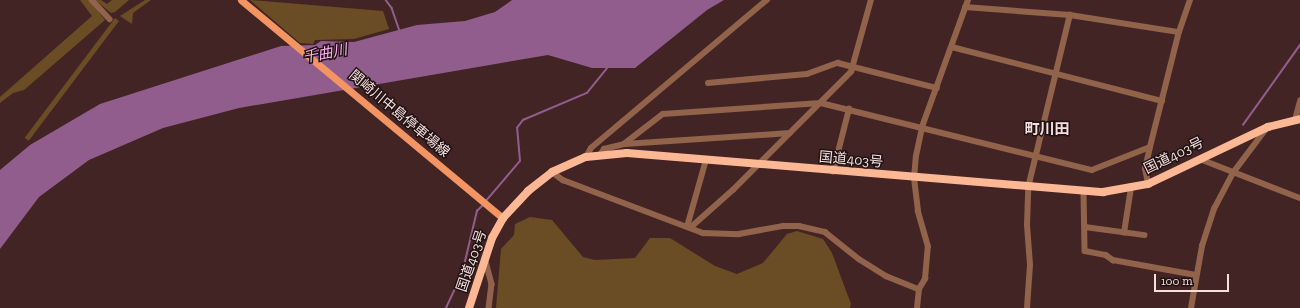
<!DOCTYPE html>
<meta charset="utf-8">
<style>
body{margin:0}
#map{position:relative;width:1300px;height:308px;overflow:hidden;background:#432424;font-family:"Zilla Slab","Noto Sans JP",serif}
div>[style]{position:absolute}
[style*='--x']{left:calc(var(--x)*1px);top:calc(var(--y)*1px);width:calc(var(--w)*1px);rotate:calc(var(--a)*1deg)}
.green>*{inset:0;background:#6a4d24;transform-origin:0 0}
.water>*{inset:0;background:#915d8d}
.stream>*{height:1.5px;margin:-0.75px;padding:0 0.75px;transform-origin:0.75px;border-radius:0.75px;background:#915d8d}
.minor>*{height:5.5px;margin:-2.75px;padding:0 2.75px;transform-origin:2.75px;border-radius:2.75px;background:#91634b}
.major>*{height:7px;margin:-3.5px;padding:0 3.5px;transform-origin:3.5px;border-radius:3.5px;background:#f39463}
.highway>*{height:8px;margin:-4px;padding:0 4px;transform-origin:4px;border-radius:4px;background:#fcb795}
span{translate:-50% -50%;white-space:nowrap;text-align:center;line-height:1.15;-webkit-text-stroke:3px #201212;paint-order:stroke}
.street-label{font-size:14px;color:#f4dfdd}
.water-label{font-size:15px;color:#feb1f6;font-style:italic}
.neighbourhood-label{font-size:15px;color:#f4dfdd;font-weight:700}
.scale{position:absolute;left:1154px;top:274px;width:75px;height:18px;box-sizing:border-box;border:2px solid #f4dfdd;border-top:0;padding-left:5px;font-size:12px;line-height:14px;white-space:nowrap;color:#f4dfdd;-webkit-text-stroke:3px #201212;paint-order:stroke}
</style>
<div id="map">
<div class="green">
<i style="clip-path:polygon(80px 0,89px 0,105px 20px,24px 90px,13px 93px,0 103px,0 97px,92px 16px)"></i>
<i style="clip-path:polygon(95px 0,101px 0,107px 4px,112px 0,129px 0,115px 12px,111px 13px)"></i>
<i style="clip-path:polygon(145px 0,151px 0,133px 13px,132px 24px,120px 16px)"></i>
<i style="clip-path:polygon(250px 0,383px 11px,389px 29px,354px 39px,315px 40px,313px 44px,300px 43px)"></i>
<i style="left:115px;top:18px;width:5px;height:150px;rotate:37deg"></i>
<i style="clip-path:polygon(530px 217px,552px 220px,583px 257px,595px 260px,635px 258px,650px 238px,670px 238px,715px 266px,737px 274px,763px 263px,787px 234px,797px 231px,823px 239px,832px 253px,851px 304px,850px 308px,496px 308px,501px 249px,514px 235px,515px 224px)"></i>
</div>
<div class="water">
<i style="clip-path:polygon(512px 0,724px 0,707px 10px,635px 68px,592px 68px,548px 55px,239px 108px,163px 128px,89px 160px,39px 197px,0 249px,0 170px,30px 145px,100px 104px,281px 46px,315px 45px,321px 41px,354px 42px,417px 25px,465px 21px,495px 12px)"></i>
</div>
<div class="stream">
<i style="--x:386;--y:0;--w:10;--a:53"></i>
<i style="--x:392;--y:8;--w:24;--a:71"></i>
<i style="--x:1243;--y:125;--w:98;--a:-54.5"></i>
<i style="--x:486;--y:201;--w:52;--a:-49.6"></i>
<i style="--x:520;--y:161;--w:33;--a:-95"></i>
<i style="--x:517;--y:128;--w:10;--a:-53"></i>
<i style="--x:523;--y:120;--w:69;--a:-22.9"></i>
<i style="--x:587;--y:93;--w:33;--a:-51"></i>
<i style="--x:446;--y:308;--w:38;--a:-65"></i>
<i style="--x:462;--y:274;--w:65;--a:-76.6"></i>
<i style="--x:477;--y:211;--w:10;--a:-45"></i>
</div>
<div class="minor">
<i style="--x:92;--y:0;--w:26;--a:47"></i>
<i style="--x:965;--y:7;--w:105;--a:4.4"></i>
<i style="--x:1070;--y:15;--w:110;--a:8.9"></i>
<i style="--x:952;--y:47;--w:217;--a:14.4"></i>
<i style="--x:708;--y:83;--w:99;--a:-5.2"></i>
<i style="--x:807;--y:74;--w:33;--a:-20"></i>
<i style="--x:838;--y:63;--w:102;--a:14.2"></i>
<i style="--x:1295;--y:120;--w:20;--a:-75"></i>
<i style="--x:625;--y:144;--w:165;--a:-3.8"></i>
<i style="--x:600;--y:155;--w:7;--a:-56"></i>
<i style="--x:604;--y:149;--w:21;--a:-14"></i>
<i style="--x:624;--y:144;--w:49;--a:-37.6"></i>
<i style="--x:663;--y:114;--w:158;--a:-4"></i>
<i style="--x:821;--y:103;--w:279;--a:13.9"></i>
<i style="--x:1092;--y:170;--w:62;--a:-21.6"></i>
<i style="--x:586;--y:157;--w:10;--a:-61"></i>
<i style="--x:591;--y:148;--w:230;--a:-40.1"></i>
<i style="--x:1200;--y:159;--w:107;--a:21.3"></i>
<i style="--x:552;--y:172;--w:14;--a:36"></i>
<i style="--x:563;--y:180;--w:150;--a:20.7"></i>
<i style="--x:703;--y:233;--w:36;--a:2"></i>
<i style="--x:739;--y:234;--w:45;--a:-10.3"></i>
<i style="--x:783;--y:226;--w:16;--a:0"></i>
<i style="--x:799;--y:226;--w:27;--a:13"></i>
<i style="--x:825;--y:232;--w:43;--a:38.5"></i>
<i style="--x:859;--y:259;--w:32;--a:32"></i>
<i style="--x:886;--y:276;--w:35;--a:22"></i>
<i style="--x:833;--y:172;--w:65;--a:-75.7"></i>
<i style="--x:1148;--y:184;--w:15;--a:-101"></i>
<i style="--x:1145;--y:169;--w:18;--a:-77"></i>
<i style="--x:1149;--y:151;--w:123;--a:-75.9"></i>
<i style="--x:1179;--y:32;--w:34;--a:-71"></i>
<i style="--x:1084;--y:192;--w:59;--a:89"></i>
<i style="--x:1085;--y:251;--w:21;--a:11"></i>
<i style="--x:1106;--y:255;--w:9;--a:36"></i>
<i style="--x:1113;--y:260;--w:84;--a:10.2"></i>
<i style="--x:687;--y:227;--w:70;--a:-74.2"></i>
<i style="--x:1085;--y:227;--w:60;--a:7.7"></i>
<i style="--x:690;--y:228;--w:57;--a:-41.5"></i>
<i style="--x:733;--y:190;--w:167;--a:-45"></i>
<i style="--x:851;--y:72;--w:75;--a:-74.5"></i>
<i style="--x:1124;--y:233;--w:46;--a:-81.2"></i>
<i style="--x:485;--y:258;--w:27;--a:75"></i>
<i style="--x:492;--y:284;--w:24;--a:97"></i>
<i style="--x:917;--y:308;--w:19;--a:-84"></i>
<i style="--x:919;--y:289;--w:12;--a:-59"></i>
<i style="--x:925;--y:279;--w:32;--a:-85"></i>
<i style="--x:928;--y:247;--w:37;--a:-106"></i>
<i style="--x:918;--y:211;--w:33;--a:-97"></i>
<i style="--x:914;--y:178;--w:22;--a:-85"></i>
<i style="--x:916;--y:156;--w:30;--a:-78"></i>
<i style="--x:922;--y:127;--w:135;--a:-70.1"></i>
<i style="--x:1027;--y:308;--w:43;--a:-86"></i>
<i style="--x:1030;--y:265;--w:40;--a:-94.3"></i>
<i style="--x:1027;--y:225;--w:37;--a:-88"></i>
<i style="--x:1028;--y:188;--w:178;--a:-76.4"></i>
<i style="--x:1191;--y:308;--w:63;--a:-79.9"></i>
<i style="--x:1202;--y:246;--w:39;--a:-72"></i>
<i style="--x:1214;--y:209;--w:41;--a:-62.2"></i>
<i style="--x:1233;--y:173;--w:55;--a:-53.1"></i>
</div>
<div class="major">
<i style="--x:241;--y:0;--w:341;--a:39.8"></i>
</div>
<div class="highway">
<i style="--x:469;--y:308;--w:74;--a:-71.8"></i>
<i style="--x:492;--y:238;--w:23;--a:-61"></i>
<i style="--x:503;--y:218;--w:37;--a:-47"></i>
<i style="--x:528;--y:191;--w:31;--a:-38"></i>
<i style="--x:552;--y:172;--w:37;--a:-24"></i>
<i style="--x:586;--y:157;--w:41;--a:-5.6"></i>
<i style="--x:627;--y:153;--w:478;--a:4.7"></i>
<i style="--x:1103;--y:192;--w:46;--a:-10.1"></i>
<i style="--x:1148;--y:184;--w:133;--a:-25.4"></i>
<i style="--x:1268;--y:127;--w:33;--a:-14"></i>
</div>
<div class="street-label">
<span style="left:399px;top:114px;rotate:40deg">関崎川中島停車場線</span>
<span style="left:1174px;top:156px;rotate:-26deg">国道403号</span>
<span style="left:851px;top:160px;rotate:5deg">国道403号</span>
<span style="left:472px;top:261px;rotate:-71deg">国道403号</span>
</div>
<div class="water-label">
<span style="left:325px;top:54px;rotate:-11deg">千曲川</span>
</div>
<div class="neighbourhood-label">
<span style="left:1047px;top:130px">町川田</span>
</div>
<div class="scale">100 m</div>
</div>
